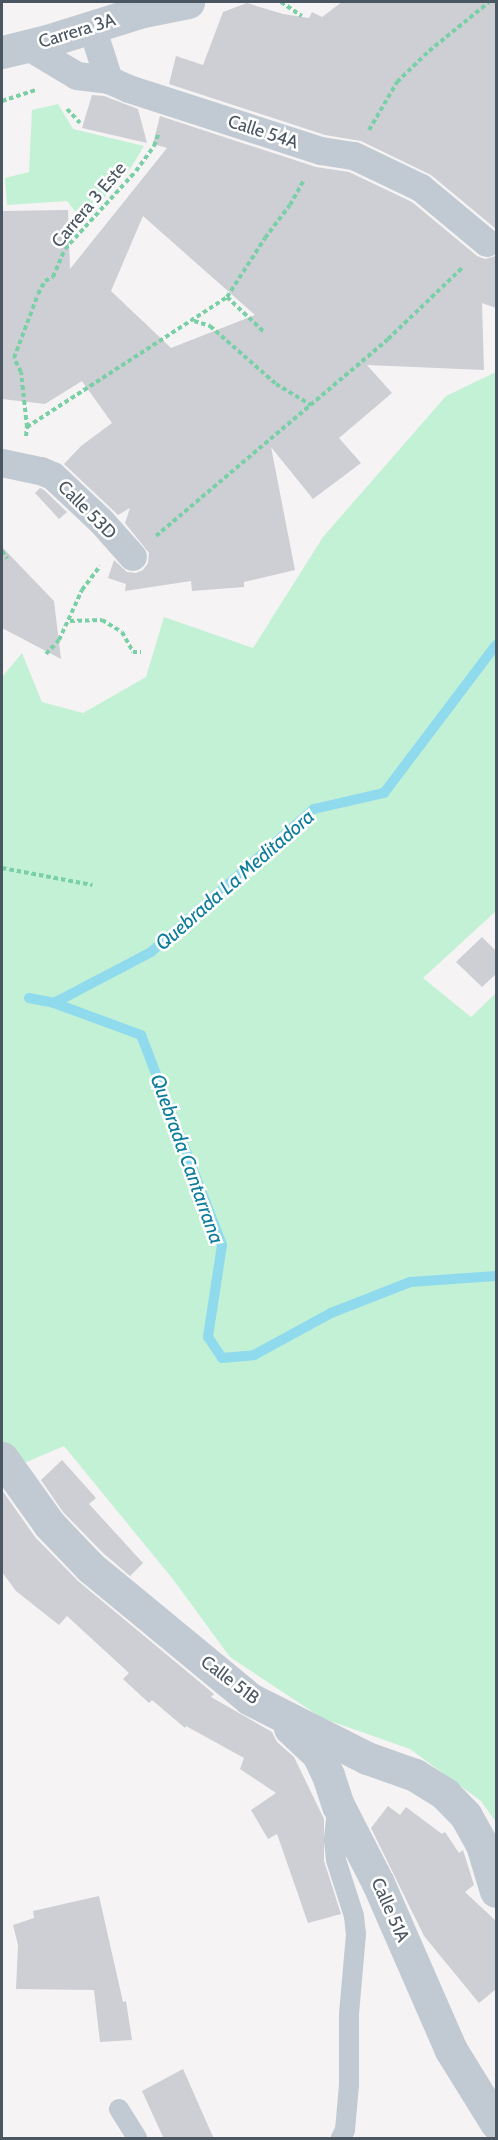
<!DOCTYPE html>
<style>
body{margin:0}
#map{position:relative;width:498px;height:2140px;overflow:hidden;background:#f5f3f3;font-family:Cabin,sans-serif}
div>[style]{position:absolute}
[style*='--x']{left:calc(var(--x)*1px);top:calc(var(--y)*1px);width:calc(var(--w)*1px);rotate:calc(var(--a)*1deg)}
.green>*{inset:0;background:#c3f1d5}
.stream>*{height:10px;margin:-5px;padding:0 5px;transform-origin:5px;border-radius:5px;background:#90daee}
.building>*{inset:0;background:#cdcfd5}
.path>*{height:4px;margin-top:-2px;transform-origin:0;background:repeating-linear-gradient(90deg,#7ad0a6 0 4.5px,transparent 0 7.5px)}
.service>*{height:20px;margin:-10px;padding:0 10px;transform-origin:10px;border-radius:10px;background:#c1cad2}
.pedestrian>*{height:28px;margin:-14px;padding:0 14px;transform-origin:14px;border-radius:14px;background:#c1cad2}
.minor>*{height:33px;margin:-16.5px;padding:0 16.5px;transform-origin:16.5px;border-radius:16.5px;background:#c1cad2}
.tertiary>*{height:33px;margin:-16.5px;padding:0 16.5px;transform-origin:16.5px;border-radius:16.5px;background:#c1cad2}
span{translate:-50% -50%;white-space:nowrap;text-align:center;line-height:1.15;-webkit-text-stroke:5px #fff;paint-order:stroke}
.street-label{font-size:18px;color:#4a5661}
.water-label{font-size:20px;color:#0c7c9b;font-style:italic}
.frame{position:absolute;inset:0;border:3px solid #4a5661;pointer-events:none}
</style>
<div id="map">
<div class="green">
<i style="clip-path:polygon(58px 104px,73px 129px,144px 146px,130px 169px,83px 221px,67px 201px,7px 205px,5px 178px,29px 172px,32px 110px)"></i>
<i style="clip-path:polygon(496px 372px,496px 911px,423px 978px,471px 1017px,496px 993px,496px 1822px,481px 1801px,410px 1749px,322px 1718px,230px 1657px,172px 1578px,64px 1446px,22px 1464px,2px 1441px,2px 677px,22px 653px,42px 702px,83px 713px,146px 677px,164px 617px,253px 648px,323px 537px,446px 396px)"></i>
</div>
<div class="stream">
<i style="--x:29;--y:998;--w:25;--a:11"></i>
<i style="--x:54;--y:1003;--w:93;--a:20.2"></i>
<i style="--x:141;--y:1035;--w:225;--a:68.9"></i>
<i style="--x:222;--y:1245;--w:93;--a:98.7"></i>
<i style="--x:208;--y:1337;--w:25;--a:56"></i>
<i style="--x:222;--y:1358;--w:32;--a:-5"></i>
<i style="--x:254;--y:1355;--w:88;--a:-28.6"></i>
<i style="--x:331;--y:1313;--w:85;--a:-21.4"></i>
<i style="--x:410;--y:1282;--w:86;--a:-4"></i>
<i style="--x:54;--y:1003;--w:110;--a:-27.7"></i>
<i style="--x:151;--y:952;--w:217;--a:-41.3"></i>
<i style="--x:314;--y:809;--w:72;--a:-12.9"></i>
<i style="--x:384;--y:793;--w:186;--a:-52.9"></i>
</div>
<div class="building">
<i style="clip-path:polygon(342px 2px,496px 2px,496px 229px,431px 175px,361px 141px,325px 135px,169px 84px,176px 56px,203px 65px,223px 12px,247px 3px,283px 14px,309px 18px,312px 12px,322px 17px)"></i>
<i style="clip-path:polygon(92px 95px,104px 96px,138px 109px,147px 143px,82px 128px)"></i>
<i style="clip-path:polygon(evenodd,160px 116px,316px 167px,349px 172px,412px 202px,477px 256px,485px 259px,496px 256px,496px 308px,482px 303px,484px 370px,367px 365px,392px 393px,339px 438px,361px 463px,313px 499px,271px 447px,295px 570px,244px 582px,244px 587px,192px 591px,191px 581px,125px 591px,126px 584px,108px 578px,114px 560px,127px 572px,136px 573px,143px 570px,148px 563px,149px 553px,125px 523px,130px 508px,118px 515px,64px 464px,81px 446px,112px 423px,82px 381px,45px 404px,2px 399px,2px 211px,68px 210px,70px 269px,167px 148px,153px 144px,160px 116px,143px 216px,255px 315px,171px 348px,111px 291px,143px 216px)"></i>
<i style="clip-path:polygon(40px 488px,44px 490px,67px 512px,59px 519px,35px 493px)"></i>
<i style="clip-path:polygon(2px 547px,54px 601px,61px 659px,2px 628px)"></i>
<i style="clip-path:polygon(482px 937px,496px 951px,496px 974px,482px 987px,456px 962px)"></i>
<i style="clip-path:polygon(62px 1460px,96px 1498px,89px 1504px,143px 1563px,130px 1576px,103px 1553px,63px 1512px,41px 1480px)"></i>
<i style="clip-path:polygon(2px 1490px,35px 1537px,78px 1581px,214px 1694px,211px 1697px,272px 1732px,277px 1742px,294px 1757px,324px 1819px,324px 1861px,341px 1914px,308px 1923px,277px 1834px,268px 1839px,251px 1810px,276px 1793px,240px 1769px,244px 1758px,186px 1726px,185px 1728px,152px 1700px,149px 1703px,123px 1679px,129px 1673px,67px 1616px,59px 1625px,16px 1591px,2px 1572px)"></i>
<i style="clip-path:polygon(388px 1806px,400px 1815px,406px 1807px,442px 1834px,445px 1832px,459px 1853px,463px 1850px,474px 1885px,465px 1892px,496px 1921px,496px 1989px,479px 2003px,424px 1936px,371px 1828px)"></i>
<i style="clip-path:polygon(99px 1896px,123px 2002px,126px 2001px,132px 2040px,100px 2042px,94px 1990px,16px 1989px,18px 1945px,13px 1925px,34px 1918px,33px 1911px)"></i>
<i style="clip-path:polygon(183px 2069px,214px 2139px,164px 2139px,142px 2091px)"></i>
</div>
<div class="path">
<i style="--x:281;--y:2;--w:25;--a:34"></i>
<i style="--x:2;--y:101;--w:35;--a:-18"></i>
<i style="--x:67;--y:109;--w:19;--a:47"></i>
<i style="--x:369;--y:130;--w:56;--a:-59.7"></i>
<i style="--x:397;--y:82;--w:45;--a:-44.1"></i>
<i style="--x:429;--y:51;--w:77;--a:-39.2"></i>
<i style="--x:227;--y:297;--w:52;--a:43.5"></i>
<i style="--x:194;--y:321;--w:17;--a:17"></i>
<i style="--x:210;--y:326;--w:88;--a:41.3"></i>
<i style="--x:276;--y:384;--w:41;--a:31"></i>
<i style="--x:27;--y:427;--w:55;--a:-96.2"></i>
<i style="--x:21;--y:372;--w:16;--a:-117"></i>
<i style="--x:14;--y:358;--w:68;--a:-69.4"></i>
<i style="--x:38;--y:294;--w:15;--a:-62"></i>
<i style="--x:45;--y:281;--w:9;--a:-27"></i>
<i style="--x:53;--y:277;--w:30;--a:-67"></i>
<i style="--x:65;--y:249;--w:105;--a:-47.7"></i>
<i style="--x:136;--y:171;--w:31;--a:-54"></i>
<i style="--x:154;--y:146;--w:15;--a:-70"></i>
<i style="--x:26;--y:436;--w:9;--a:-84"></i>
<i style="--x:27;--y:427;--w:239;--a:-33"></i>
<i style="--x:227;--y:297;--w:70;--a:-57.2"></i>
<i style="--x:265;--y:238;--w:41;--a:-52.9"></i>
<i style="--x:290;--y:205;--w:29;--a:-61"></i>
<i style="--x:156;--y:536;--w:304;--a:-40.3"></i>
<i style="--x:388;--y:339;--w:105;--a:-43.8"></i>
<i style="--x:2;--y:551;--w:9;--a:54"></i>
<i style="--x:70;--y:621;--w:32;--a:-2"></i>
<i style="--x:102;--y:620;--w:23;--a:31"></i>
<i style="--x:122;--y:632;--w:23;--a:61"></i>
<i style="--x:133;--y:652;--w:8;--a:0"></i>
<i style="--x:46;--y:654;--w:19;--a:-47"></i>
<i style="--x:59;--y:640;--w:55;--a:-65.3"></i>
<i style="--x:82;--y:590;--w:30;--a:-53"></i>
<i style="--x:2;--y:868;--w:92;--a:10.7"></i>
</div>
<div class="service">
<i style="--x:337;--y:1810;--w:30;--a:96"></i>
<i style="--x:334;--y:1840;--w:20;--a:84"></i>
<i style="--x:336;--y:1860;--w:59;--a:72.2"></i>
<i style="--x:354;--y:1916;--w:18;--a:84"></i>
<i style="--x:356;--y:1934;--w:80;--a:95"></i>
<i style="--x:349;--y:2014;--w:71;--a:90"></i>
<i style="--x:349;--y:2085;--w:45;--a:95.1"></i>
<i style="--x:345;--y:2130;--w:9;--a:117"></i>
<i style="--x:119;--y:2109;--w:34;--a:58"></i>
</div>
<div class="pedestrian">
<i style="--x:92;--y:27;--w:56;--a:72.2"></i>
<i style="--x:27;--y:46;--w:58;--a:31"></i>
<i style="--x:77;--y:76;--w:32;--a:7"></i>
<i style="--x:109;--y:80;--w:22;--a:24"></i>
<i style="--x:129;--y:89;--w:202;--a:17.9"></i>
<i style="--x:321;--y:151;--w:33;--a:9"></i>
<i style="--x:354;--y:156;--w:74;--a:25.5"></i>
<i style="--x:421;--y:188;--w:86;--a:39.8"></i>
<i style="--x:2;--y:463;--w:40;--a:12"></i>
<i style="--x:41;--y:471;--w:13;--a:23"></i>
<i style="--x:53;--y:476;--w:66;--a:43.2"></i>
<i style="--x:101;--y:521;--w:48;--a:48.4"></i>
</div>
<div class="minor">
<i style="--x:2;--y:1458;--w:81;--a:54.5"></i>
<i style="--x:49;--y:1524;--w:59;--a:46.4"></i>
<i style="--x:90;--y:1567;--w:207;--a:39.5"></i>
<i style="--x:250;--y:1699;--w:131;--a:26.8"></i>
<i style="--x:367;--y:1758;--w:51;--a:19.5"></i>
<i style="--x:415;--y:1775;--w:36;--a:32"></i>
<i style="--x:445;--y:1794;--w:30;--a:46"></i>
<i style="--x:466;--y:1816;--w:33;--a:61"></i>
<i style="--x:482;--y:1845;--w:48;--a:73.1"></i>
<i style="--x:290;--y:1728;--w:38;--a:43"></i>
<i style="--x:318;--y:1754;--w:23;--a:65"></i>
<i style="--x:328;--y:1775;--w:32;--a:72"></i>
<i style="--x:338;--y:1805;--w:88;--a:62.9"></i>
<i style="--x:378;--y:1883;--w:182;--a:66.4"></i>
<i style="--x:451;--y:2050;--w:86;--a:58.3"></i>
</div>
<div class="tertiary">
<i style="--x:2;--y:52;--w:46;--a:-13.7"></i>
<i style="--x:47;--y:41;--w:101;--a:-17.4"></i>
<i style="--x:143;--y:11;--w:46;--a:-11.3"></i>
</div>
<div class="street-label">
<span style="left:77px;top:31px;rotate:-17deg">Carrera 3A</span>
<span style="left:263px;top:132px;rotate:18deg">Calle 54A</span>
<span style="left:89px;top:205px;rotate:-50deg">Carrera 3 Este</span>
<span style="left:87px;top:510px;rotate:45deg">Calle 53D</span>
<span style="left:230px;top:1680px;rotate:37deg">Calle 51B</span>
<span style="left:390px;top:1910px;rotate:66deg">Calle 51A</span>
</div>
<div class="water-label">
<span style="left:235px;top:880px;rotate:-41deg">Quebrada La Meditadora</span>
<span style="left:187px;top:1159px;rotate:70deg">Quebrada Cantarrana</span>
</div>
<div class="frame"></div>
</div>
